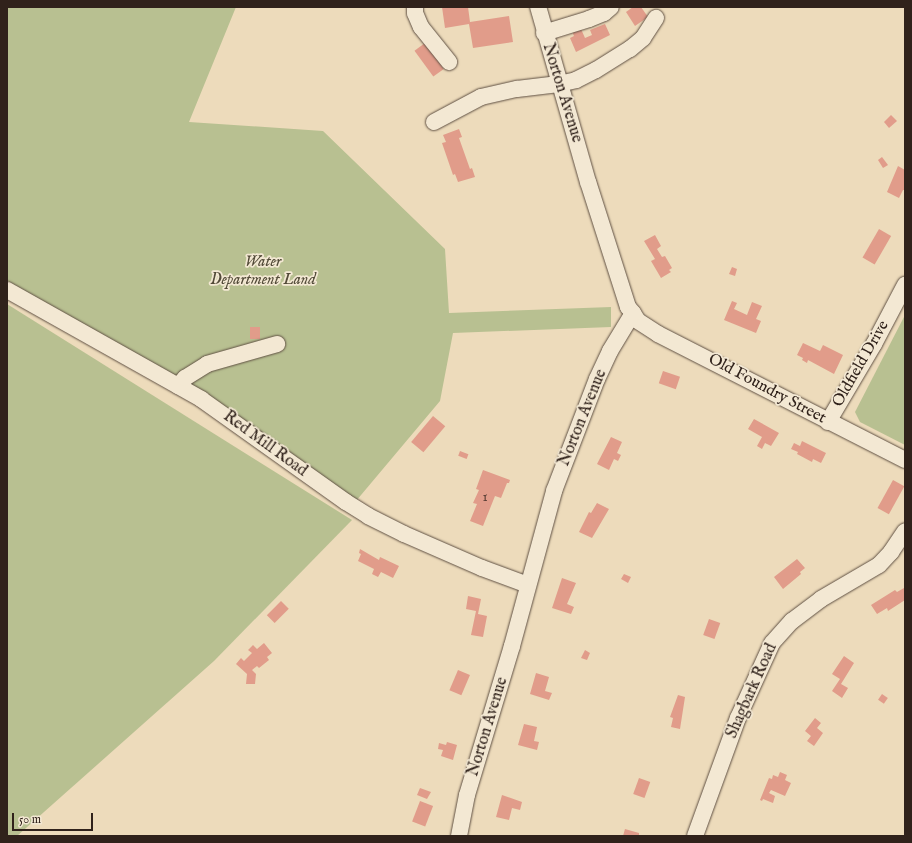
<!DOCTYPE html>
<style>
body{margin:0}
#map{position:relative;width:912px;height:843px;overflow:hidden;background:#eddbbb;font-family:"IM FELL English",serif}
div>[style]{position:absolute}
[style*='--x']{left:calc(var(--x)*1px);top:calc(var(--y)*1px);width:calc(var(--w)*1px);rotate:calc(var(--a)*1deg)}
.green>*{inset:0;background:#b8c091}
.building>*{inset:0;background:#e19c8a;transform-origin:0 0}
.roads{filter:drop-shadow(0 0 1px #5f5043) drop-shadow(0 0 1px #5f5043)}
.minor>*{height:16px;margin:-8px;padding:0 8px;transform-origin:8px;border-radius:8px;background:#f3e8d3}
span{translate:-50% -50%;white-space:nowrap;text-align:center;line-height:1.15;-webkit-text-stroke:3.5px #f3e8d3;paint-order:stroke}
.number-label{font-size:14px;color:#5c4037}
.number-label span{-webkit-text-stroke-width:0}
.street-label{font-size:16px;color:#30221b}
.park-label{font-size:16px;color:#524a38;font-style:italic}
.frame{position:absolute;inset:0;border:8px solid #30221b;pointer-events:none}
.scale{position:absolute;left:12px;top:813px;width:81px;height:18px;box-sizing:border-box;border:2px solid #30221b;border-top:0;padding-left:5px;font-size:12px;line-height:14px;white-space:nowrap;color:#30221b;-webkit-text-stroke:3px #f3e8d3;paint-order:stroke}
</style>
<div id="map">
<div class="green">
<i style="clip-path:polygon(7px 7px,236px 7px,189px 122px,323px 131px,445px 249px,449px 313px,611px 307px,611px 327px,453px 333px,440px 401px,356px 501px,145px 365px,7px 281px)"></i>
<i style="clip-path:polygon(7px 304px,352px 520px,214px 661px,17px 836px,7px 836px)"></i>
<i style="clip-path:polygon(905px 315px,905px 445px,860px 422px,855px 412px)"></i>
</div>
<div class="building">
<i style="clip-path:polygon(442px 7px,468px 7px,470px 22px,509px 16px,513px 42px,473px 48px,469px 24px,445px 28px)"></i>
<i style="clip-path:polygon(633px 7px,641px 7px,648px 17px,635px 26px,626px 12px)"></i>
<i style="clip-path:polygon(605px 24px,610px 35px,576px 52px,570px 38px,574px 36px,571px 29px,581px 29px,585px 38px,592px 35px,590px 30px)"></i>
<i style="left:425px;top:43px;width:32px;height:13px;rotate:54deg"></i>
<i style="clip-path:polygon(891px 115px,897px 121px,889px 128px,884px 122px)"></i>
<i style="clip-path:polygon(459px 129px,462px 137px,459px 138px,470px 169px,472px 168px,475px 177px,458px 182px,455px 174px,453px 175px,442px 143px,446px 142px,443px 135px)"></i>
<i style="clip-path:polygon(882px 157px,888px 165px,883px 168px,878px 160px)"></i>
<i style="clip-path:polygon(898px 166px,905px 170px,905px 190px,903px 190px,899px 198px,887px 192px)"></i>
<i style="left:879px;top:229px;width:14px;height:33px;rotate:30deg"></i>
<i style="clip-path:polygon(655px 235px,661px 246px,657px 249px,662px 257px,665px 256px,672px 268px,669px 270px,671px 272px,661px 278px,651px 261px,655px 259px,644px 241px)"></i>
<i style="clip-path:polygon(732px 267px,737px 269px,735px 276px,729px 274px)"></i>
<i style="clip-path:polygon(732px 301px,737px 303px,734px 309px,747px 315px,752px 302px,762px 306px,756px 319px,761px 321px,756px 333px,724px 320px)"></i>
<i style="left:250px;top:327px;width:10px;height:12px"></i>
<i style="clip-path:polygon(803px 343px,820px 351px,823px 345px,843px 355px,834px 374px,808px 360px,807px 363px,802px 360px,803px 358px,797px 355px)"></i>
<i style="left:663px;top:371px;width:18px;height:13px;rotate:19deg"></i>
<i style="left:433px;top:416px;width:16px;height:34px;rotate:40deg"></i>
<i style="clip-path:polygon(754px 419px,779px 433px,771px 446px,765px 443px,762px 449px,757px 446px,762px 437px,748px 429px)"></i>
<i style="clip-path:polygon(611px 437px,622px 442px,617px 453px,621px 455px,618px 461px,614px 459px,609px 470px,597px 464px)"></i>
<i style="clip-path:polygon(802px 441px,826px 453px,821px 463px,813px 459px,812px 462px,797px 454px,798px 452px,791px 449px,794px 443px,800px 446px)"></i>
<i style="left:460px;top:451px;width:9px;height:5px;rotate:21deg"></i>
<i style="clip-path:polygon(483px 470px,510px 480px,509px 483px,507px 483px,501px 498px,495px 496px,483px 526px,470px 521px,477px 504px,473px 503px,479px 490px,476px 489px)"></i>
<i style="left:893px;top:480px;width:13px;height:32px;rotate:29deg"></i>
<i style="clip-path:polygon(597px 503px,609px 509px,592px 538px,579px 532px,589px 512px,591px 513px)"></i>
<i style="clip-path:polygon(360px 549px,379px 560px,380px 557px,399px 566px,393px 578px,381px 572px,378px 577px,372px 574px,374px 569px,358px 561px,361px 554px,359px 553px)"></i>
<i style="clip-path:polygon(797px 559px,805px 568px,800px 572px,801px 574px,783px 589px,774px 577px)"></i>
<i style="clip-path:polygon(624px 574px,631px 577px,628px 583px,621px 579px)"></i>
<i style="clip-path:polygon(562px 578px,576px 583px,567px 604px,574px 607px,571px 614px,552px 608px)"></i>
<i style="clip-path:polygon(904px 588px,905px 600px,888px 611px,887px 608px,877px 614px,871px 605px,895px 590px,897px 592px)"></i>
<i style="clip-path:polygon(468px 596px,481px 599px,478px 614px,487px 616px,483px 637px,471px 635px,476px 611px,466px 609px)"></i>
<i style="left:281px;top:601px;width:11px;height:20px;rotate:45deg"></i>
<i style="left:709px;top:619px;width:12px;height:17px;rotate:20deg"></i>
<i style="clip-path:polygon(264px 643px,272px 653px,267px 657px,269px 660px,259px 668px,257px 666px,252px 670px,256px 674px,255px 684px,246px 684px,247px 674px,236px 664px,241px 658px,244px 661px,252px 653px,248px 650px,253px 645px,257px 649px)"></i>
<i style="clip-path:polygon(585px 650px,590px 653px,587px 660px,581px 658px)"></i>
<i style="clip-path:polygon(844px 656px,854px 663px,841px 684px,848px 688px,842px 698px,832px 691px,840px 679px,832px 674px)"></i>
<i style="left:458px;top:670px;width:13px;height:22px;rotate:23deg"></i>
<i style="clip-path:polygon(536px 673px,549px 677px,545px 691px,552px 693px,549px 700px,530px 694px)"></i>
<i style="left:882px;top:694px;width:7px;height:7px;rotate:34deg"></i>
<i style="clip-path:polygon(678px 695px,685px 697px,680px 729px,671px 727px,673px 718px,670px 717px)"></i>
<i style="clip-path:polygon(815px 718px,821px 723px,817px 728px,823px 733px,814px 746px,807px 741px,811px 736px,805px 731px)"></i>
<i style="clip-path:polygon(524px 724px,537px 727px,534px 741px,539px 742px,537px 750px,518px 745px)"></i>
<i style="clip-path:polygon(447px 742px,457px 745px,453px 760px,441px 756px,443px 750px,438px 749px,439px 743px,446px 745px)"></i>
<i style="clip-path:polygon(780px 772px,787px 775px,785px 780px,791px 783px,785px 796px,771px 790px,769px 793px,775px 796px,773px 803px,763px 799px,762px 801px,760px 800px,769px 778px,772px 779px,773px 775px,778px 777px)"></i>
<i style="left:639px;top:778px;width:12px;height:17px;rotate:20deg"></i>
<i style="clip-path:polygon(420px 788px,431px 792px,427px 799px,417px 795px)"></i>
<i style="clip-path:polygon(502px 795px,522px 802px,520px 810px,512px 808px,509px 820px,496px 817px)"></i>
<i style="left:420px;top:801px;width:14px;height:22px;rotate:21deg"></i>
<i style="clip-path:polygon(625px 829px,639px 833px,639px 836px,623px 836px)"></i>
</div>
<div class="roads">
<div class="minor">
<i style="--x:415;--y:7;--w:6;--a:90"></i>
<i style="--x:415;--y:13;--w:15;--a:67"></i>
<i style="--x:421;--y:27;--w:45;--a:51.3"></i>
<i style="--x:544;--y:33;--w:47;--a:-17.3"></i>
<i style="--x:589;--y:19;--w:16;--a:-22"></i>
<i style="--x:604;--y:13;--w:9;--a:-41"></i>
<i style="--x:434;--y:122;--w:53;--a:-28"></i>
<i style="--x:481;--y:97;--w:37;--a:-13"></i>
<i style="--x:517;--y:89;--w:42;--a:-6.8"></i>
<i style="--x:559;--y:84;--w:17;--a:-13"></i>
<i style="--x:576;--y:80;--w:22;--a:-27"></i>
<i style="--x:596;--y:70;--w:40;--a:-32"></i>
<i style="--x:630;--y:49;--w:17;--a:-40"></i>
<i style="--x:643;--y:38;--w:24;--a:-57"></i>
<i style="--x:7;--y:290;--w:223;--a:29.3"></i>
<i style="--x:201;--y:399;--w:178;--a:35.4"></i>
<i style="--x:346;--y:502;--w:26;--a:32"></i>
<i style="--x:368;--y:516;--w:40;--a:26.6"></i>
<i style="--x:404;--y:534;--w:85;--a:23.6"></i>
<i style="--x:482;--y:568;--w:49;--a:20.3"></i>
<i style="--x:633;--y:313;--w:9;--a:58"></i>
<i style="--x:638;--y:321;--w:24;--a:33"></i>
<i style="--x:658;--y:334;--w:277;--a:27"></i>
<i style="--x:178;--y:386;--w:11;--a:-49"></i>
<i style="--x:185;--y:378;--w:26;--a:-32"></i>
<i style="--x:207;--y:364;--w:73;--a:-15.9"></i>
<i style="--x:828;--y:422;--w:91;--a:-59.5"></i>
<i style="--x:874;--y:344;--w:67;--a:-62.3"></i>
<i style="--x:459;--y:836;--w:42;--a:-79"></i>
<i style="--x:467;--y:795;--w:156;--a:-73.2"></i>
<i style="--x:512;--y:646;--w:161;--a:-74.8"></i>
<i style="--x:554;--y:491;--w:120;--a:-69"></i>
<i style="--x:597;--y:379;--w:31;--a:-65"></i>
<i style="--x:610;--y:351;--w:44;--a:-58.8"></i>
<i style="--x:633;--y:313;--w:8;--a:-130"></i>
<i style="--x:628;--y:307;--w:131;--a:-107.7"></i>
<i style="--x:588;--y:182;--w:182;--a:-105.9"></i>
<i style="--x:695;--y:836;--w:126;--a:-70"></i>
<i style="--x:738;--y:718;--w:82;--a:-65.6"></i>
<i style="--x:772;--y:643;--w:30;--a:-48"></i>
<i style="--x:792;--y:621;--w:36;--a:-37"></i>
<i style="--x:821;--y:599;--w:67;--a:-30.4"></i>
<i style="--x:879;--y:565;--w:18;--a:-47"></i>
<i style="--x:891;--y:552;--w:25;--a:-56"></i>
</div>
</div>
<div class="number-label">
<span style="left:485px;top:497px">1</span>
</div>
<div class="street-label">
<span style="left:562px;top:93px;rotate:73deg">Norton Avenue</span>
<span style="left:861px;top:364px;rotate:-60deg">Oldfield Drive</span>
<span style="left:767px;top:389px;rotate:28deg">Old Foundry Street</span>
<span style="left:583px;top:418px;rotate:-68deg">Norton Avenue</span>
<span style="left:265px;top:444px;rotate:36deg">Red Mill Road</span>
<span style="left:752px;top:691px;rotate:-66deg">Shagbark Road</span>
<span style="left:488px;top:727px;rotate:-73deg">Norton Avenue</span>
</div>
<div class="park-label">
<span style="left:263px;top:271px">Water<br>Department Land</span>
</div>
<div class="frame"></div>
<div class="scale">50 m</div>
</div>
